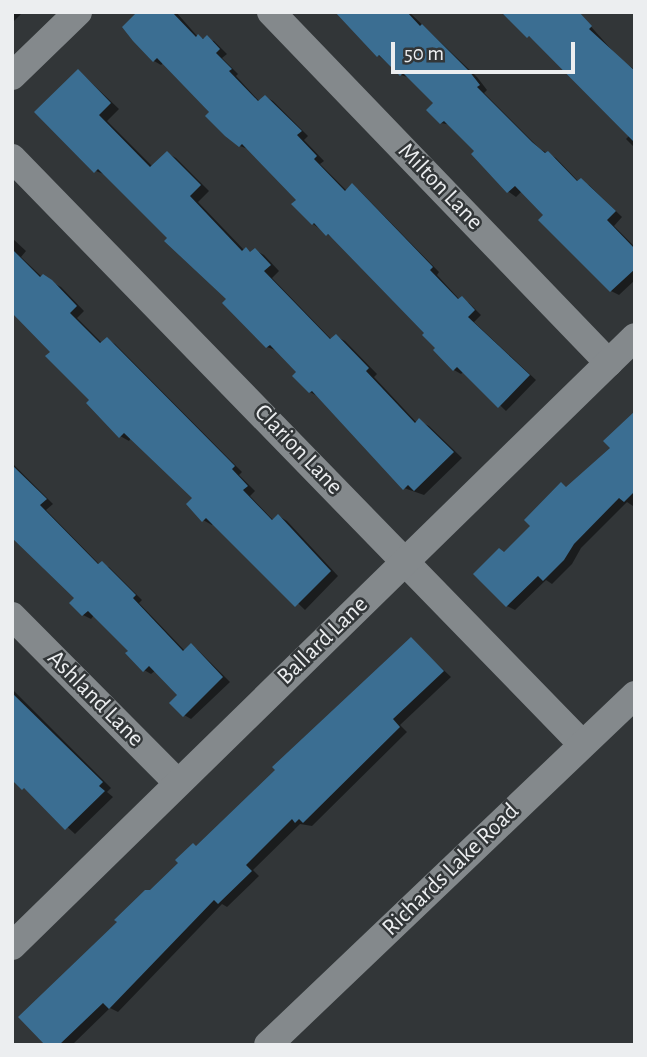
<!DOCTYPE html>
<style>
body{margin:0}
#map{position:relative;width:647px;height:1057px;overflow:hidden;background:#323638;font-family:"Alegreya Sans",sans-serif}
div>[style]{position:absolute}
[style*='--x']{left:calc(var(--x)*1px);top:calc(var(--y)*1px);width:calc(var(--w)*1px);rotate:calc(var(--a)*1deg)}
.shadow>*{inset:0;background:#0007}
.building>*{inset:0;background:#3b6e92}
.street>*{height:28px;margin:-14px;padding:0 14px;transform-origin:14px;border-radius:14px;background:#84898c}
span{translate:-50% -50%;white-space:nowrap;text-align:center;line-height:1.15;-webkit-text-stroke:5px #323638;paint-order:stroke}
.street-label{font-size:24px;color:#eceef0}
.frame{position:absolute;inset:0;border:14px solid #eceef0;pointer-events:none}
.scale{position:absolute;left:391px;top:42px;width:184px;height:32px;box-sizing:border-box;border:4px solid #eceef0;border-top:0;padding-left:9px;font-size:21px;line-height:24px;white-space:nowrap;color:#eceef0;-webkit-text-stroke:5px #323638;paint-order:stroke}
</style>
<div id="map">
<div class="shadow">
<i style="clip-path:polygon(12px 12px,23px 12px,12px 23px)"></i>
<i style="clip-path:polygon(139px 12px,176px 12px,198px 37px,214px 41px,227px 54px,222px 58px,238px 74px,236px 76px,260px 102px,266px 97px,273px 101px,308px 136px,304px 140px,324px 161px,320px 164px,347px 191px,352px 186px,359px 190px,439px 272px,437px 275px,460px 300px,469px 303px,481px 315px,474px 322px,536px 380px,506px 411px,464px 371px,461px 374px,454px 370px,426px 333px,334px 239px,313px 224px,298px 200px,248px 149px,240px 146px,164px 62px,161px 65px,154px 61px)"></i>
<i style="clip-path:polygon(339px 12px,409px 12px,477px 77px,487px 90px,484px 93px,540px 149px,556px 158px,579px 182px,589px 185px,622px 217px,614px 226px,635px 247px,635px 280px,619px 295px,611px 291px,541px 220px,545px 215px,522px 191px,516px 197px,509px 192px,473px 154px,477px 151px,451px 125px,441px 123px,436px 103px,410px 78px,401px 75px,378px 55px)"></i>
<i style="clip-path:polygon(500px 12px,578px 12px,619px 58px,635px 70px,635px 148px,626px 139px,630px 135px,535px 41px)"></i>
<i style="clip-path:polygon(79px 71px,119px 109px,107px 121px,153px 167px,167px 153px,176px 158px,209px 191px,198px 202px,245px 251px,252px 253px,255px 250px,264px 255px,279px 271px,272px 278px,332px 340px,336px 336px,345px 341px,377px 374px,374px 377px,417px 423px,419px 421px,429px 426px,462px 458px,424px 495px,404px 488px,319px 397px,310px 392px,298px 372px,278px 351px,267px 347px,224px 303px,228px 299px,166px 241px,169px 238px,106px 175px,96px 171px,36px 112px)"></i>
<i style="clip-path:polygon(12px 238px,26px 251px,21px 257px,42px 277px,61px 287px,84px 311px,77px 318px,102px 343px,107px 339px,115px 344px,242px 472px,239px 475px,255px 491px,250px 496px,274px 521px,279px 516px,287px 521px,338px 576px,305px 610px,214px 523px,212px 525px,203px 520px,194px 498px,131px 438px,129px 441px,120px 436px,52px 352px,12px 311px)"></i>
<i style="clip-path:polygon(635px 413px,635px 503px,633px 506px,627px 502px,581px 548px,572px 564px,552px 584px,546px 580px,515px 610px,507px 606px,505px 553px,567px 488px,613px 448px)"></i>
<i style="clip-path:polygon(12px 463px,53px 504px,46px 510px,100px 565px,109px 567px,142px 600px,139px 603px,185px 651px,191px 645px,198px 650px,230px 682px,191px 719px,184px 715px,180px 695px,156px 670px,151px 674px,144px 670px,130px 651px,94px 615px,91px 619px,83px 615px,76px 598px,12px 536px)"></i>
<i style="clip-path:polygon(411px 639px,451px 677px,400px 725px,407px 732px,312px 826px,300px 824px,253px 870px,259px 876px,227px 907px,222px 904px,118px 1012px,110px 1008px,72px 1045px,47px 1045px,151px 892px)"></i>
<i style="clip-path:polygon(12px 689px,111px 788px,107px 792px,113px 797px,75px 834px,12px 777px)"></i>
</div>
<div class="building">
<i style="clip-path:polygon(137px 12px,172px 12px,196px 37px,198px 34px,203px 39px,207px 35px,220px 49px,216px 53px,232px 69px,229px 71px,258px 101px,265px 95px,302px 131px,297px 135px,317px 156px,314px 159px,345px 191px,352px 183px,433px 267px,430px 270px,458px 299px,462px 296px,475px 310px,468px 317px,530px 375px,498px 408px,457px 367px,453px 371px,433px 350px,435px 348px,422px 335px,424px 333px,328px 234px,326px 236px,314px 223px,312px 225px,291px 204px,296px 200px,242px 144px,239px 147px,225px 136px,205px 116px,209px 112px,157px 58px,153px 62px,133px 41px,122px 27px)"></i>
<i style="clip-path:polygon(335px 12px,407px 12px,420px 26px,422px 24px,469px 71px,480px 85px,477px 87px,532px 142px,545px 153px,548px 151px,577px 181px,581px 178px,616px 211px,607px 220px,635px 249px,635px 269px,610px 292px,538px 220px,543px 215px,515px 186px,507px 193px,471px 154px,474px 151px,444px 121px,440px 124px,426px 110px,433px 103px,403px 73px,400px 76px,379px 55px,377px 57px)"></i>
<i style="clip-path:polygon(501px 12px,579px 12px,592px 26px,589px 29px,635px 71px,635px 143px,529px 36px,527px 38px)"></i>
<i style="clip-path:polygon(78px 69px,111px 103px,99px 115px,150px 167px,167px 151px,201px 185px,190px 196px,242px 251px,246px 247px,250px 252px,255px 248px,271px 265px,264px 271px,330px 339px,336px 334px,369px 368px,366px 371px,415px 423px,419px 418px,454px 452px,414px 491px,408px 485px,403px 490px,312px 391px,309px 393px,292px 376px,296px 372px,270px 345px,266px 348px,222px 303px,226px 299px,164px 241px,167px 238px,98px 169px,94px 173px,34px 112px)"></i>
<i style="clip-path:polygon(12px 249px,40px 277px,43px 274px,52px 280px,77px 306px,70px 313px,100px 343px,107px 337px,235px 466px,232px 469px,248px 486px,243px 490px,272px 520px,278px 514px,331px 571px,295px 607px,206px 518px,202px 522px,186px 504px,192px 498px,124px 433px,119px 438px,86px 403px,89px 400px,45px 356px,50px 352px,12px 313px)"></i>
<i style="clip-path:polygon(635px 411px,635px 491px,624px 502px,619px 498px,574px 544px,564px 560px,543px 581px,538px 576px,506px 607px,473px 574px,499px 548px,504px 552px,530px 526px,524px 520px,561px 482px,566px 487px,610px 448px,603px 441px)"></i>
<i style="clip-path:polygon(12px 465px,47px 499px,40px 505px,98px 564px,102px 561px,136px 595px,133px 598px,183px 651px,191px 643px,223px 677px,183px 717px,169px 703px,177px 695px,149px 666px,143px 672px,125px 653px,128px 651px,88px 611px,82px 616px,69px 603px,74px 598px,12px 538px)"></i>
<i style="clip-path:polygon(411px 637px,444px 671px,393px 719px,400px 727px,303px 823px,299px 819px,295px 823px,292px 819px,246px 865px,252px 871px,218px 904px,214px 900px,109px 1009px,103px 1003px,59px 1045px,45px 1045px,18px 1017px,117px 922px,114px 920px,145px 890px,150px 890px,178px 863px,175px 860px,193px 843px,196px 846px,275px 770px,272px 767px)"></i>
<i style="clip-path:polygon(12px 693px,103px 782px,99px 786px,105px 791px,65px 830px,24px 788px,22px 790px,12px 780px)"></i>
</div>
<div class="street">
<i style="--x:271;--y:12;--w:487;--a:46.1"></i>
<i style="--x:12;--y:76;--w:92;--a:-44.1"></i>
<i style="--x:12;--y:158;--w:817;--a:45.79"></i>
<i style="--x:12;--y:616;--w:235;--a:45.2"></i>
<i style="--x:12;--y:946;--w:871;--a:-44.35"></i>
<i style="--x:268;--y:1045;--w:507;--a:-43.64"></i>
</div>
<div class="street-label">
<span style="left:440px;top:187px;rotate:46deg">Milton Lane</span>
<span style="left:298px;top:450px;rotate:46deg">Clarion Lane</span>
<span style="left:323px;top:641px;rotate:-44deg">Ballard Lane</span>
<span style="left:95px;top:699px;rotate:45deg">Ashland Lane</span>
<span style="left:451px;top:870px;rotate:-44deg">Richards Lake Road</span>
</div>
<div class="frame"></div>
<div class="scale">50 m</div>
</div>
